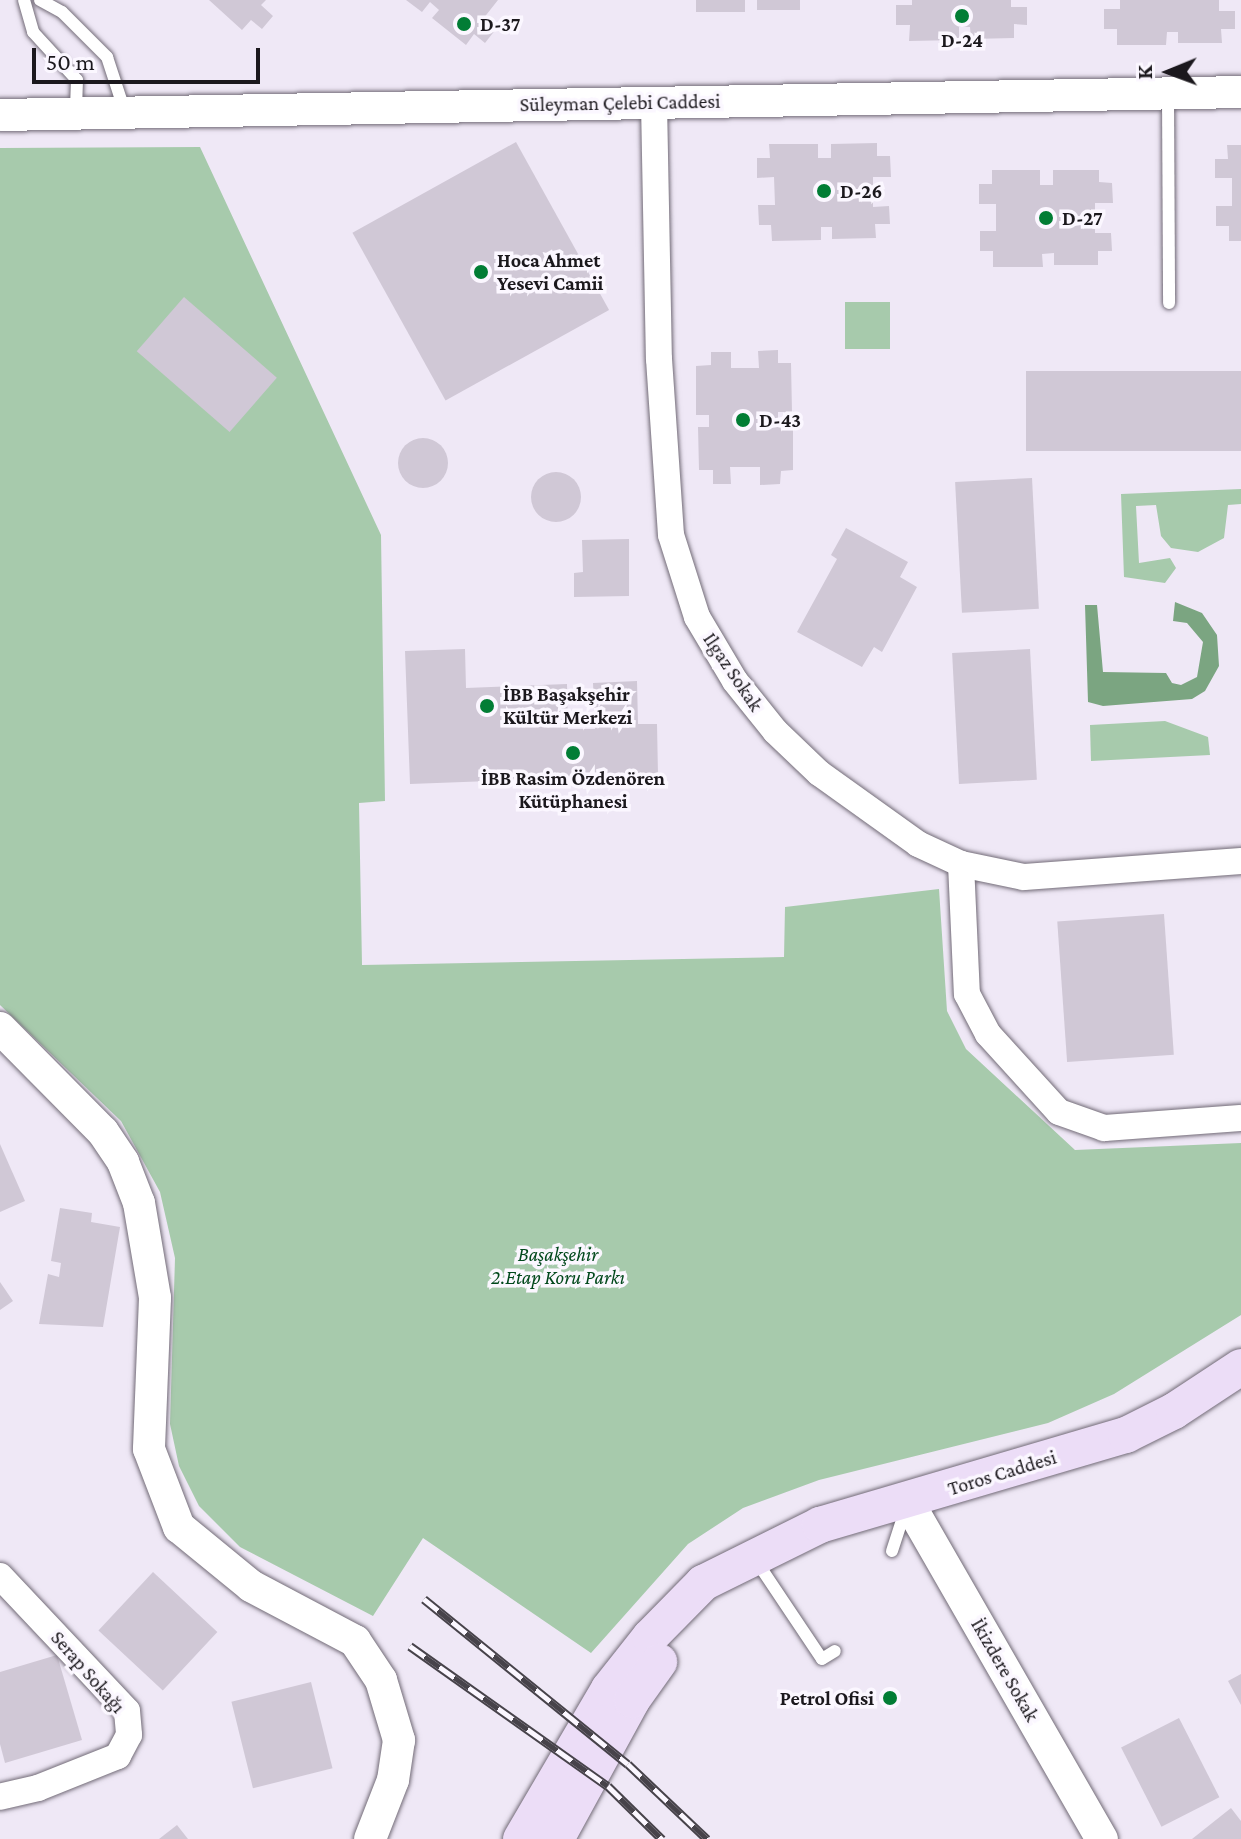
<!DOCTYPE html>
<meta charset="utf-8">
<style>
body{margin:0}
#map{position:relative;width:1241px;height:1839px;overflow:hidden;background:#efe8f6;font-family:"Crimson Pro",serif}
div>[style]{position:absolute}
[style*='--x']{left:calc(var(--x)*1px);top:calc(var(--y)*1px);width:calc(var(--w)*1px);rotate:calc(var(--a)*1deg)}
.green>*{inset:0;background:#a7caac;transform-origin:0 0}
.water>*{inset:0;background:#7ba581}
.building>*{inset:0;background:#d0c8d6;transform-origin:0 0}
.round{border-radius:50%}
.roads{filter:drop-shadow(0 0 2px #726b77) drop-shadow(0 0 2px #726b77)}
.service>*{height:12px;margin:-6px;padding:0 6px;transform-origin:6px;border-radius:6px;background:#fff}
.minor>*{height:26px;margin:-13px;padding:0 13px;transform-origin:13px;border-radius:13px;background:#fff}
.tertiary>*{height:32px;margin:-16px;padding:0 16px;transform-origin:16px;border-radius:16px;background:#fff}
.secondary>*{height:36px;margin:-18px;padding:0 18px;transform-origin:18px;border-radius:18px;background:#ecddf7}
.rail>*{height:9px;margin-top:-4.5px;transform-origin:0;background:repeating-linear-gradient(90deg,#fbf7ff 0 18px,#47434a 0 36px);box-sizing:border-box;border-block:2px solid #47434a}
.dots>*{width:22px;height:22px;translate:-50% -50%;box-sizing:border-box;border:4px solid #fbf7ff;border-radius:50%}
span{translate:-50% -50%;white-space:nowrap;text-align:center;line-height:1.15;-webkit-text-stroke:7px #fbf7ff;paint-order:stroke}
.poi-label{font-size:20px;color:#1b181d;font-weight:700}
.left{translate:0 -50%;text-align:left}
.right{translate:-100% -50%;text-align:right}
.street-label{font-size:20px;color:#1b181d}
.park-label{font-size:20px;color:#00481b;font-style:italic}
.north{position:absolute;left:1129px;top:32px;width:80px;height:80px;-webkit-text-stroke:6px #fbf7ff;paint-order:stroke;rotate:269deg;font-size:22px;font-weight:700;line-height:32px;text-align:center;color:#1b181d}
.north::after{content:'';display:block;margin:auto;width:28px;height:36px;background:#1b181d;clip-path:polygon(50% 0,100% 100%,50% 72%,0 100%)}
.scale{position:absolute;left:32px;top:48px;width:228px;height:36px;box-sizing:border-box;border:4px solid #1b181d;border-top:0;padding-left:10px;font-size:24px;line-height:28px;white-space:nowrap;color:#1b181d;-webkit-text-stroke:6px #fbf7ff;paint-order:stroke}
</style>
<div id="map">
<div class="green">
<i style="clip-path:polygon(200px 147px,381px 535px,385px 801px,359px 803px,362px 965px,784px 957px,785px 907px,939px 889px,947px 1011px,966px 1049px,1075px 1150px,1241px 1143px,1241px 1315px,1114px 1394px,1048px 1423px,819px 1480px,743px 1508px,688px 1544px,591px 1653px,423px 1538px,373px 1616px,240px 1547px,199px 1506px,179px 1466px,170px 1424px,175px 1258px,160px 1192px,121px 1121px,0 1005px,0 148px)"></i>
<i style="left:845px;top:302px;width:45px;height:47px"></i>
<i style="clip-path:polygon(1241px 489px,1241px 504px,1228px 505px,1224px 538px,1198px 552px,1171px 548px,1161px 536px,1156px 505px,1136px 506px,1139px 563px,1170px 558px,1176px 568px,1165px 583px,1124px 577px,1121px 494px)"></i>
<i style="clip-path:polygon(1165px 721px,1208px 737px,1210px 755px,1091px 761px,1090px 725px)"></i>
</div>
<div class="water">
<i style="clip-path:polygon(1175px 602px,1202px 613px,1217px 635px,1219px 666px,1205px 691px,1192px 699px,1103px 706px,1088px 702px,1085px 605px,1097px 605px,1103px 672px,1166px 673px,1172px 683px,1181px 685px,1197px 677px,1203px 642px,1187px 623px,1173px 621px)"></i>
</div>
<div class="building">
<i style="clip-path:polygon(209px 0,266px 0,261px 5px,273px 16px,262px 29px,251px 20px,242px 30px)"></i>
<i style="clip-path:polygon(406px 0,498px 0,483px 19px,496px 29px,485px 43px,474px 34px,466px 45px,432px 18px,439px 10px,430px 2px,422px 12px)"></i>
<i style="left:696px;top:0;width:49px;height:12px"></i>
<i style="left:757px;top:0;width:43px;height:10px"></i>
<i style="clip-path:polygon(912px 0,1011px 0,1011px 7px,1027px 7px,1027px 25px,1014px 24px,1014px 38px,971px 39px,970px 27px,959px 27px,959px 40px,909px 41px,910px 25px,896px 25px,896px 5px,912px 5px)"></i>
<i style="clip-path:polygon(1120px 0,1219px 0,1219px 11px,1235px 11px,1235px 29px,1221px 29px,1222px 43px,1178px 43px,1178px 32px,1167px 32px,1166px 45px,1117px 45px,1117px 29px,1104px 29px,1104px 9px,1120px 9px)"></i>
<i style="left:516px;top:142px;width:192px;height:187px;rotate:61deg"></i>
<i style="clip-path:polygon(877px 143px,877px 156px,890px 156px,891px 177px,873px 177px,873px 207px,889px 206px,890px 224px,875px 224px,876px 238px,832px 239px,832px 227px,821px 227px,821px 240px,772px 241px,771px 225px,759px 225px,758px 205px,775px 205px,774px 177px,757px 178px,757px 158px,770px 158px,769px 144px,818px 144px,818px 158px,831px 158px,831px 144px)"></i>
<i style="clip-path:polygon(1227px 145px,1241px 145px,1241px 241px,1229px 241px,1229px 226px,1216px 226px,1216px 206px,1232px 206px,1232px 178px,1215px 178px,1215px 159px,1228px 159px)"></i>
<i style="clip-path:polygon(992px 170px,1040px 170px,1040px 185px,1053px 185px,1053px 170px,1099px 170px,1099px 182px,1112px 183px,1113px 203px,1095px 203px,1095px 233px,1111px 233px,1112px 251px,1098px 251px,1098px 265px,1054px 265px,1054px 253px,1042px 254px,1043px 267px,993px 267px,993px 251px,980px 251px,980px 231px,996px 231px,996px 204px,979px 204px,979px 184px,992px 184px)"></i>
<i style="left:184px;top:297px;width:123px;height:72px;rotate:41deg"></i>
<i style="clip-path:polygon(778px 350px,778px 363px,791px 363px,792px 412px,778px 412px,778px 425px,793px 425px,793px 470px,781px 471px,780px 484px,760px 485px,760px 467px,730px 467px,731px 484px,713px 484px,713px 470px,699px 470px,698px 427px,709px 427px,709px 415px,696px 415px,696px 366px,711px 365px,711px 352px,731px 352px,731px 368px,759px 368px,758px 351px)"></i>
<i style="left:1241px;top:371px;width:80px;height:215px;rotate:90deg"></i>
<i class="round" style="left:398px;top:438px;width:50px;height:50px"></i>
<i class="round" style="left:531px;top:472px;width:50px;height:50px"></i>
<i style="left:1032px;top:478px;width:131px;height:77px;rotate:87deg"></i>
<i style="clip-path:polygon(846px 528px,908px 562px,900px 577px,917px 587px,882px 652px,874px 647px,862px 667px,797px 632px,837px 559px,831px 555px)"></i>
<i style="clip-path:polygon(629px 539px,629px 596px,574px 597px,574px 573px,583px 572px,582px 540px)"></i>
<i style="clip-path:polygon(465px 649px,466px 688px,567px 684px,568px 729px,595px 729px,593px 683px,637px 681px,638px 724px,657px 724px,658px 775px,410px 784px,405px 651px)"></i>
<i style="left:1030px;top:649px;width:131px;height:78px;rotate:87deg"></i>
<i style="left:1164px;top:914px;width:141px;height:107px;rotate:86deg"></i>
<i style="clip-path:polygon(0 1144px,25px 1201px,0 1212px)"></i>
<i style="clip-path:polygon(60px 1208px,92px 1213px,91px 1222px,120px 1227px,103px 1327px,39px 1324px,48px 1274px,59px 1277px,61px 1263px,51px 1261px)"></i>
<i style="clip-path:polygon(0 1282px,13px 1301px,0 1310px)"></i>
<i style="left:153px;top:1572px;width:88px;height:80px;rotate:43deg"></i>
<i style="clip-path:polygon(57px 1655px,82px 1740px,5px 1763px,0 1744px,0 1672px)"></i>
<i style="clip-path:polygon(1241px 1674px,1241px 1705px,1228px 1681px)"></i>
<i style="left:311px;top:1682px;width:89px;height:82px;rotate:76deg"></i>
<i style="left:1179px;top:1718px;width:89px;height:65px;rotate:63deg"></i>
<i style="clip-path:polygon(1231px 1808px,1241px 1821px,1241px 1839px,1192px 1839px)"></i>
<i style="clip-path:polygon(177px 1825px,188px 1839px,159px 1839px)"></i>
</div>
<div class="roads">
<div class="service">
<i style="--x:24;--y:0;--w:33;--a:74"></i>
<i style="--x:33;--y:32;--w:65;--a:47.5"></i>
<i style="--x:77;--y:80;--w:31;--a:92"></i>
<i style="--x:40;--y:0;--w:25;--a:29"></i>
<i style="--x:62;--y:12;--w:64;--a:45"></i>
<i style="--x:107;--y:57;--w:58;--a:71.9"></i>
<i style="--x:1168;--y:95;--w:208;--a:89.7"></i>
<i style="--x:892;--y:1551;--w:45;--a:-72"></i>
<i style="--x:755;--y:1559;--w:120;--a:56.2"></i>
<i style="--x:822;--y:1659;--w:15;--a:-32"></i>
</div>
<div class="minor">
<i style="--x:654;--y:103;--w:256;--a:88.9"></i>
<i style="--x:659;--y:359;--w:176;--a:86.1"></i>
<i style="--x:671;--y:535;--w:86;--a:72.4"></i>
<i style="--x:697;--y:617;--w:74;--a:59.3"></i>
<i style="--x:735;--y:681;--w:64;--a:51.3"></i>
<i style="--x:775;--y:731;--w:61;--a:43.7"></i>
<i style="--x:819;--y:773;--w:122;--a:35.6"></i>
<i style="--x:918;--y:844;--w:47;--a:24.9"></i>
<i style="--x:961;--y:864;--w:64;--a:11.7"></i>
<i style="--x:1024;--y:877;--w:218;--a:-4.2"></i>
<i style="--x:961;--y:864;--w:130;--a:87.4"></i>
<i style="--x:967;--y:994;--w:45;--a:62.3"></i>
<i style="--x:988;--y:1034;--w:105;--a:47.7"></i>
<i style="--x:1059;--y:1112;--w:48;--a:19.6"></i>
<i style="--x:1104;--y:1128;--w:137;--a:-4.2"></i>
<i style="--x:0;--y:1576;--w:185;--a:46.7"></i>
<i style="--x:127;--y:1711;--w:24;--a:85"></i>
<i style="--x:129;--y:1735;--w:24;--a:118"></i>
<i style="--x:118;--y:1756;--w:86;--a:158.2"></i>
<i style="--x:38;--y:1788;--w:39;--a:167"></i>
</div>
<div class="tertiary">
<i style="--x:0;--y:115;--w:1241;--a:-1.06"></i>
<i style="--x:0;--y:1028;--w:146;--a:45.3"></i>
<i style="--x:103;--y:1132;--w:36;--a:56"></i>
<i style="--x:123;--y:1162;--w:44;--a:68.7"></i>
<i style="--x:139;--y:1203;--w:96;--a:80.4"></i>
<i style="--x:155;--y:1298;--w:151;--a:92.3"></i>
<i style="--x:149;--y:1449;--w:84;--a:69"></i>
<i style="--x:179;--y:1527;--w:93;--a:39.3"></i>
<i style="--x:251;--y:1586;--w:118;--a:27.9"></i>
<i style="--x:355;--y:1641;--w:47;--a:56.3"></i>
<i style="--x:381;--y:1680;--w:63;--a:73.3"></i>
<i style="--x:399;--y:1740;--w:40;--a:98.5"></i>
<i style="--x:393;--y:1780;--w:63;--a:111.3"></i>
<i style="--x:908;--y:1502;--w:389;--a:60.1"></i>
</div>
<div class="secondary">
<i style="--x:521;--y:1839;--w:174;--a:-59.6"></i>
<i style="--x:609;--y:1689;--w:66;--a:-51.7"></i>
<i style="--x:650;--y:1637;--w:76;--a:-45.5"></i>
<i style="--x:703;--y:1583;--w:131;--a:-26.4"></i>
<i style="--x:820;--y:1525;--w:319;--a:-16.4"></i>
<i style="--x:1126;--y:1435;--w:54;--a:-26.6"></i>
<i style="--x:1174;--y:1411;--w:80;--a:-33.3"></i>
<i style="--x:556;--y:1839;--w:158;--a:-61.3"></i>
<i style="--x:632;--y:1700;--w:47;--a:-54.6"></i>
</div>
</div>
<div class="rail">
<i style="--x:424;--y:1599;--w:262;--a:39"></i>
<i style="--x:628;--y:1764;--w:109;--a:43.5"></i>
<i style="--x:410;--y:1646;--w:242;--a:35.3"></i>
<i style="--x:608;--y:1786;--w:76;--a:44.5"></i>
</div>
<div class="dots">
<i style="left:962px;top:16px;background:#027d35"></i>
<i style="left:464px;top:24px;background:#027d35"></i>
<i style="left:824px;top:191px;background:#027d35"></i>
<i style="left:1046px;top:218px;background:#027d35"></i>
<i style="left:481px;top:272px;background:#027d35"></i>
<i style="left:743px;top:420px;background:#027d35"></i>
<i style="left:487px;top:706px;background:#027d35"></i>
<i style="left:573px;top:753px;background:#027d35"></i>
<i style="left:890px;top:1698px;background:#027d35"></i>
</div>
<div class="poi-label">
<span class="left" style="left:480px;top:24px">D-37</span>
<span style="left:962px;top:40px">D-24</span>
<span class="left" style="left:840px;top:191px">D-26</span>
<span class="left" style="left:1062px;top:218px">D-27</span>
<span class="left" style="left:497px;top:272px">Hoca Ahmet<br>Yesevi Camii</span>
<span class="left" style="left:759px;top:420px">D-43</span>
<span class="left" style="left:503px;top:706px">İBB Başakşehir<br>Kültür Merkezi</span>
<span style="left:573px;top:790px">İBB Rasim Özdenören<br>Kütüphanesi</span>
<span class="right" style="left:874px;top:1698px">Petrol Ofisi</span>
</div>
<div class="street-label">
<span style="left:620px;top:103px;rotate:-1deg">Süleyman Çelebi Caddesi</span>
<span style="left:733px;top:672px;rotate:56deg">Ilgaz Sokak</span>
<span style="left:1002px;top:1473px;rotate:-17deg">Toros Caddesi</span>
<span style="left:1005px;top:1670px;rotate:60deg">İkizdere Sokak</span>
<span style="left:88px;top:1672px;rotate:49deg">Serap Sokağı</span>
</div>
<div class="park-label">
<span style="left:558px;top:1266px">Başakşehir<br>2.Etap Koru Parkı</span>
</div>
<div class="north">K</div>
<div class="scale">50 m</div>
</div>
